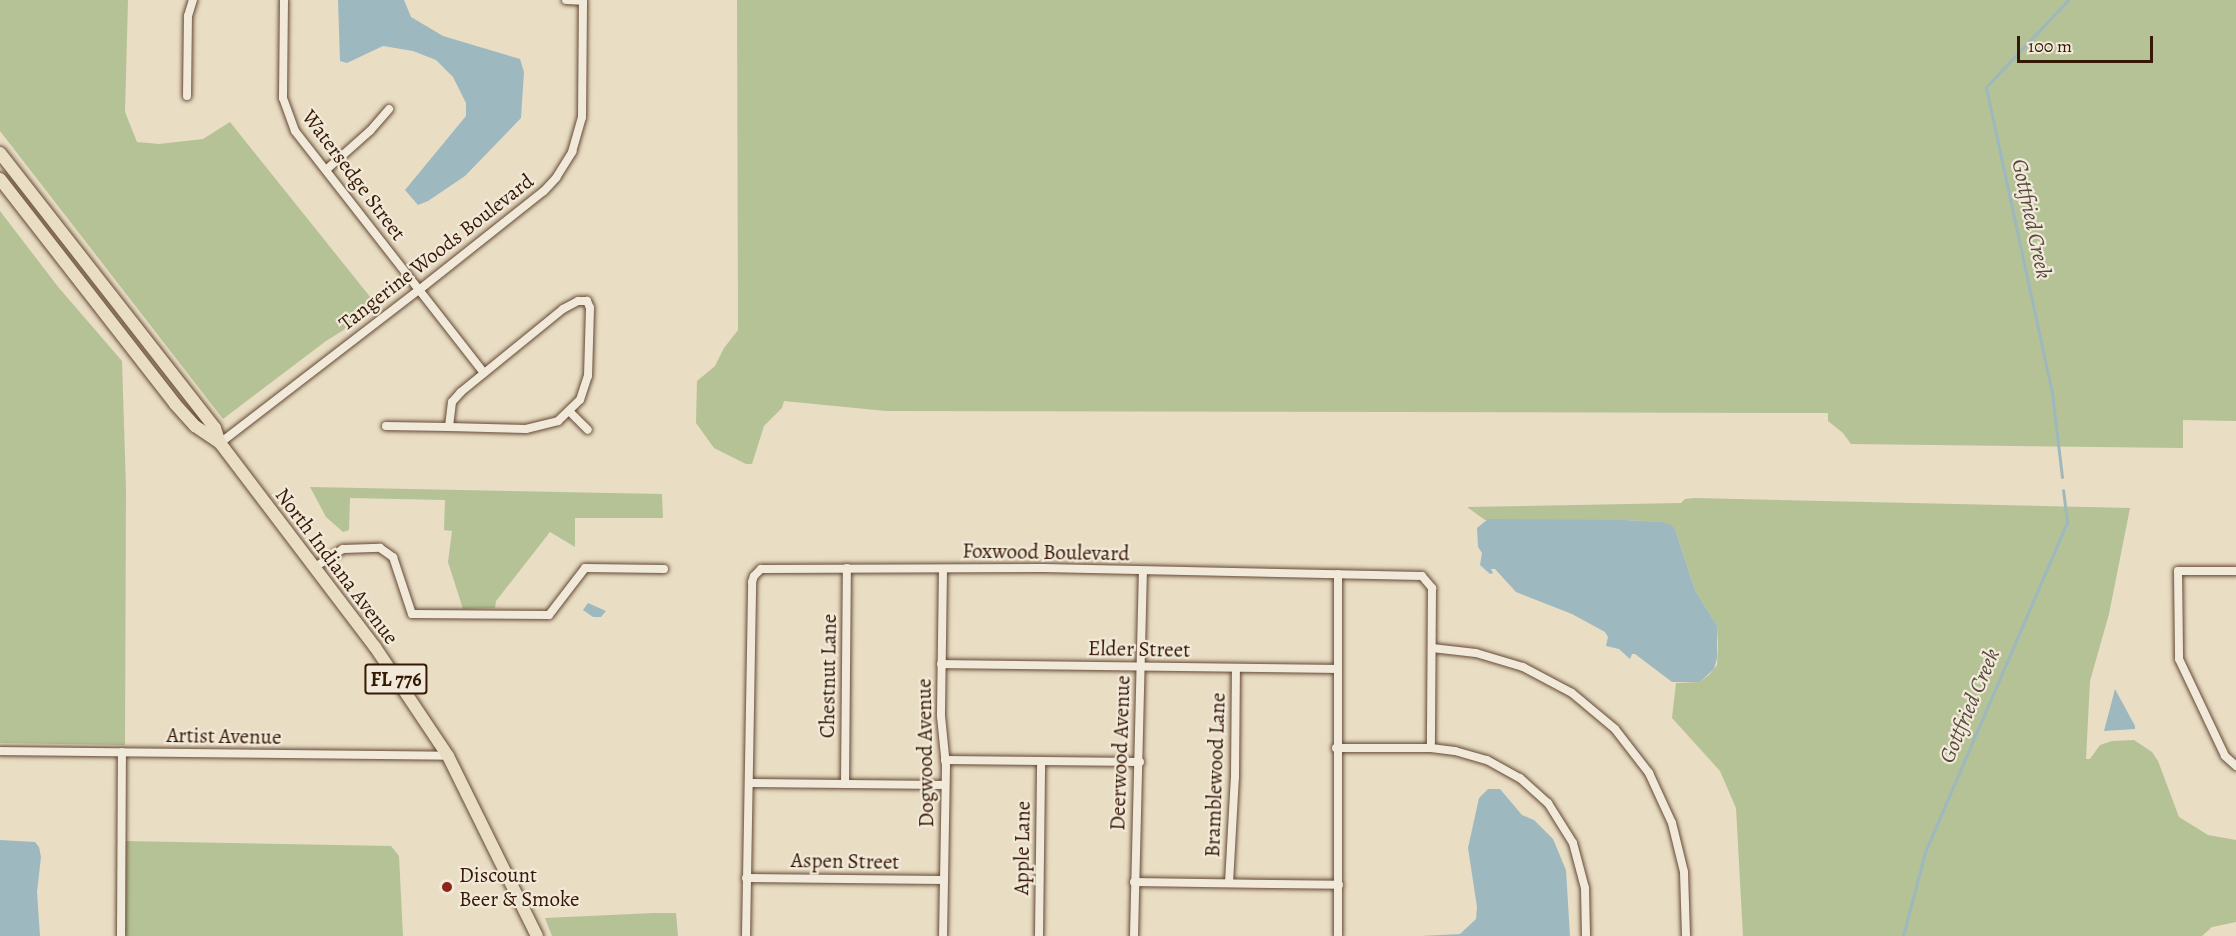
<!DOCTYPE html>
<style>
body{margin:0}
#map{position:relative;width:2236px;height:936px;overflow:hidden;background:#e9ddc4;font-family:Alegreya,serif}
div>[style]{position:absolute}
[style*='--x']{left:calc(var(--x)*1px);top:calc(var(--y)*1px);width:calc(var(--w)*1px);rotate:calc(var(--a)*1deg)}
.green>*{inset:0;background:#b4c296}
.water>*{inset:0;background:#9db9bf}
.stream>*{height:3px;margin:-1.5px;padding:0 1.5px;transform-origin:1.5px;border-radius:1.5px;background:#9db9bf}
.roads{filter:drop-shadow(0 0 2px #644934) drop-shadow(0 0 2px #644934)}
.street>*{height:8px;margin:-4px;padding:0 4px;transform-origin:4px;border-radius:4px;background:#f1e9d9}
.primary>*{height:12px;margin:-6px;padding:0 6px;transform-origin:6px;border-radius:6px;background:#e9ddc4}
.dots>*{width:16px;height:16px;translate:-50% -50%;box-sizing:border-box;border:3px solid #f1e9d9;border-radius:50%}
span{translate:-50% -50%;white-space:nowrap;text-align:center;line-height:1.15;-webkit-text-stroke:4.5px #f1e9d9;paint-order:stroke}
.shield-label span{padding:2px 4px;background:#f1e9d9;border:2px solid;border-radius:4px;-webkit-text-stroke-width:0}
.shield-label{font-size:20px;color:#371804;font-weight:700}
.street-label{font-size:21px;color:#371804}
.poi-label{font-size:21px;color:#371804}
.left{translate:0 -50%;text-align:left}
.water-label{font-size:22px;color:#56483c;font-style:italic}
.scale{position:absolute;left:2017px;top:36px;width:136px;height:27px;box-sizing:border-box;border:3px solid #371804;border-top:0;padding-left:8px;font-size:18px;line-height:21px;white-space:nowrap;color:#371804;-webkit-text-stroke:4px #f1e9d9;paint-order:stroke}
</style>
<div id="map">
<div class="green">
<i style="clip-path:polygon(0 0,128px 0,125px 112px,137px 142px,159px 144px,203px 139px,230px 122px,379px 308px,326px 341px,223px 419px,0 131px)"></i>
<i style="clip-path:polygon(737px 0,2236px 0,2236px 421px,2183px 420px,2183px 448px,1851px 444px,1843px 433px,1828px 421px,1828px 413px,886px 411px,784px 401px,782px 408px,764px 426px,752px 464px,746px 464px,714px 448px,696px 423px,697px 381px,715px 366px,724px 348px,738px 330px)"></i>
<i style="clip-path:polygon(0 211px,59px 288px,122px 361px,126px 488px,125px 745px,0 743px)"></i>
<i style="clip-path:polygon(310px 487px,662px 494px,663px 518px,575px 518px,575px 547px,550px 532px,496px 601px,495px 608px,463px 609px,448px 562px,452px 531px,444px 530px,445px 500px,350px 498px,349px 530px,343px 532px,326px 517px)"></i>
<i style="clip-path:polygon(1695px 498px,2130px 508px,2109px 614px,2090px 681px,2086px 759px,2090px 759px,2100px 745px,2112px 741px,2134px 740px,2152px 752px,2158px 761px,2179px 817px,2208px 835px,2236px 840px,2236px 922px,2212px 927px,2202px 936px,1743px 936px,1736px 808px,1720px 771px,1672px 718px,1676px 683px,1700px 682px,1709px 675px,1717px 665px,1718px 645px,1717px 626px,1695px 590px,1675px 529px,1663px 522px,1624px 520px,1485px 520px,1467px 507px,1681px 503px,1685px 499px)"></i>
<i style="clip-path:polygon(125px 841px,391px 846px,399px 856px,403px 936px,126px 936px)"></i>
<i style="clip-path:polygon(654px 913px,676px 913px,678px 936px,552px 936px,545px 918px)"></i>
</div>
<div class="water">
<i style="clip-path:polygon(338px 0,404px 0,411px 17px,443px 36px,520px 59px,524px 72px,521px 118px,465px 176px,428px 201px,418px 205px,405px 190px,466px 116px,466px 103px,453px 77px,436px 60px,413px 51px,383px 46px,347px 63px,340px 61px)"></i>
<i style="clip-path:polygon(1488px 519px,1624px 520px,1663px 522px,1672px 526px,1675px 529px,1695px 590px,1717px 626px,1717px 658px,1714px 669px,1700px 682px,1672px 682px,1635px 654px,1632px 654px,1630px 659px,1619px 649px,1606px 646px,1608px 637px,1605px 632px,1572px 614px,1516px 592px,1495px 569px,1491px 569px,1493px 573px,1490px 574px,1480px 565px,1482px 553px,1478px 547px,1477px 528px)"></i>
<i style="clip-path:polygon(588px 603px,606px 611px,601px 617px,593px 617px,583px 610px)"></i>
<i style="clip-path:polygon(2115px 689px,2135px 726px,2135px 729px,2104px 731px)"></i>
<i style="clip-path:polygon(1488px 789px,1500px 789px,1522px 815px,1534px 820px,1553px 839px,1566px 870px,1570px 936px,1421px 936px,1460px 934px,1476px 919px,1477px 907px,1468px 848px,1479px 798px)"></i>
<i style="clip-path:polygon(0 840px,35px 842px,39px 847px,41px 857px,37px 892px,40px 936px,0 936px)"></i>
</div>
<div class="stream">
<i style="--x:2062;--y:477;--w:85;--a:-96.8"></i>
<i style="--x:2052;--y:393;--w:313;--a:-102.2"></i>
<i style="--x:1986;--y:87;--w:120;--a:-46.7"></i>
<i style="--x:1903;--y:936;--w:87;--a:-75.3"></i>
<i style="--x:1925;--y:852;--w:359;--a:-66.7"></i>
<i style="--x:2067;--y:522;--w:32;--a:-97"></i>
</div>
<div class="roads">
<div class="street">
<i style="--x:284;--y:0;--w:98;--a:90.6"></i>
<i style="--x:283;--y:98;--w:35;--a:70"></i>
<i style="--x:295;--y:131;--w:307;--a:52"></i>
<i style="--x:566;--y:0;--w:17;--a:3"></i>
<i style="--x:187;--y:96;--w:80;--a:-89.3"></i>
<i style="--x:188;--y:16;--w:17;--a:-73"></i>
<i style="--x:326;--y:170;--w:59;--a:-41.6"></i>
<i style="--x:370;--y:131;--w:29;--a:-49"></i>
<i style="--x:570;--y:412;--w:25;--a:45"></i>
<i style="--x:386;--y:426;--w:63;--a:0.9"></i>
<i style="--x:449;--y:427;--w:77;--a:1.5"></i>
<i style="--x:526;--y:429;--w:33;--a:-14"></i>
<i style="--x:558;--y:421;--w:30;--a:-44"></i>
<i style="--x:580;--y:400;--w:25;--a:-72"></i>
<i style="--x:588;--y:376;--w:68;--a:-88.3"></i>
<i style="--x:590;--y:308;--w:8;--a:-113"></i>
<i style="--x:587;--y:301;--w:9;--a:180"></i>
<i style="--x:578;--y:301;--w:17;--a:152"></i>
<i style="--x:563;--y:309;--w:132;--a:140.9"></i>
<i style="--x:461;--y:392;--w:13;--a:132"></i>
<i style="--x:452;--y:402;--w:25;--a:97"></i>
<i style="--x:220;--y:443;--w:251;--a:-37.6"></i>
<i style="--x:419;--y:290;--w:159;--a:-38.4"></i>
<i style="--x:544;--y:191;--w:18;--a:-47"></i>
<i style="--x:556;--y:178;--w:31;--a:-58"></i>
<i style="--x:572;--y:152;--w:36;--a:-74"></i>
<i style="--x:582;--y:117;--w:117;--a:-89.5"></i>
<i style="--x:315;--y:567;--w:33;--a:-33"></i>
<i style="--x:343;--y:549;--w:37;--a:-2"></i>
<i style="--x:380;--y:548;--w:16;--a:35"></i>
<i style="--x:393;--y:557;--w:60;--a:71.6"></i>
<i style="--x:412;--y:614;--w:137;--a:0.4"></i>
<i style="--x:549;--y:615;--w:59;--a:-52.5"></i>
<i style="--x:585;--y:568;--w:79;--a:0.7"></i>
<i style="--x:943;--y:569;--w:147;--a:90.8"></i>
<i style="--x:941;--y:716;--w:50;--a:84.3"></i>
<i style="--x:946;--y:766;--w:170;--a:91"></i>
<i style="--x:2236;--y:571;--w:58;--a:180"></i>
<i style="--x:2178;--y:571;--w:88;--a:89.3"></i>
<i style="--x:2179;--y:659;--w:107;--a:64.6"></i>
<i style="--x:2225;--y:756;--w:15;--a:42"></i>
<i style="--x:1338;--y:574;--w:362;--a:90"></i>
<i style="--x:1432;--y:648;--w:44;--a:6.5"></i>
<i style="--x:1476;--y:653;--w:49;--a:16.6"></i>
<i style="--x:1523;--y:667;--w:55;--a:28"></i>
<i style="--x:1572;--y:693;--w:56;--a:39.9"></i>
<i style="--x:1615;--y:729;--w:56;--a:52.3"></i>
<i style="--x:1649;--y:773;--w:55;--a:65.3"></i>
<i style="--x:1672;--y:823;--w:50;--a:76.2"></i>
<i style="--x:1684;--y:872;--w:64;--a:88.2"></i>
<i style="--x:941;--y:664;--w:396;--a:0.7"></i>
<i style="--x:1336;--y:748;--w:95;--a:0"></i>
<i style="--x:1431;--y:748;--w:24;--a:7"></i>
<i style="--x:1455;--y:751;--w:33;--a:16"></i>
<i style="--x:1487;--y:760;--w:38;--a:29"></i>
<i style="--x:1520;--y:778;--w:38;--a:42"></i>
<i style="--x:1548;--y:803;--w:47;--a:58"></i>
<i style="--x:1573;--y:843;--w:47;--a:75.1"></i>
<i style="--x:1585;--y:888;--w:48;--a:88.8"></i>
<i style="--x:0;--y:751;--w:448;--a:0.6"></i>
<i style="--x:945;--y:760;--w:195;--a:0.6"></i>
<i style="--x:750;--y:783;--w:195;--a:0.6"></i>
<i style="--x:845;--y:784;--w:216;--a:-89.5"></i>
<i style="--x:746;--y:878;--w:198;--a:0.6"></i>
<i style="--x:1134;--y:882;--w:205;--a:0.8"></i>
<i style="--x:1229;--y:883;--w:106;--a:-86.8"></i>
<i style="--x:1235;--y:777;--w:109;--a:-89.5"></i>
<i style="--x:121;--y:936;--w:184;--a:-89.7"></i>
<i style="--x:746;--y:936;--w:354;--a:-89"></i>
<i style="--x:752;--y:582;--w:6;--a:-72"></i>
<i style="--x:754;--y:576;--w:10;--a:-45"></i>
<i style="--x:761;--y:569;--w:282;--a:-0.2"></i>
<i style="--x:1043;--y:568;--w:379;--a:1.2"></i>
<i style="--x:1422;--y:576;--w:16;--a:50"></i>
<i style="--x:1432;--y:588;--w:160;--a:90.4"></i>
<i style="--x:1039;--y:936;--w:175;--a:-89.3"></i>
<i style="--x:1134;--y:936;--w:364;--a:-88.6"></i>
</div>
<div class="primary">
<i style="--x:0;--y:153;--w:349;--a:52"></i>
<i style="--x:215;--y:428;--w:16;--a:72"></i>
<i style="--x:0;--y:179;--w:285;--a:52.1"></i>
<i style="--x:175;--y:404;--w:30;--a:48"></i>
<i style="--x:195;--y:426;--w:30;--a:34"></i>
<i style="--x:220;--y:443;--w:256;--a:52.8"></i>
<i style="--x:375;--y:647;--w:131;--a:56.2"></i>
<i style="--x:448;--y:756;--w:201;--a:63.7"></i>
</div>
</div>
<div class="dots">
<i style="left:447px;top:887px;background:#8f2418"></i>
</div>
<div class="shield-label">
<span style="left:396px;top:679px">FL 776</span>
</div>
<div class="street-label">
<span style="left:354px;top:175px;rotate:53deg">Watersedge Street</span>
<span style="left:436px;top:252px;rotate:-38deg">Tangerine Woods Boulevard</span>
<span style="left:1046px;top:552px;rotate:1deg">Foxwood Boulevard</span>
<span style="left:337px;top:566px;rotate:53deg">North Indiana Avenue</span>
<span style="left:1139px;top:649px;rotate:1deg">Elder Street</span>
<span style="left:828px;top:676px;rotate:-89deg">Chestnut Lane</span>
<span style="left:224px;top:736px;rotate:1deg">Artist Avenue</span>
<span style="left:925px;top:753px;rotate:-91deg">Dogwood Avenue</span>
<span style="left:1120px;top:753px;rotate:-88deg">Deerwood Avenue</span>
<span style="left:1215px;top:775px;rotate:-88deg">Bramblewood Lane</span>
<span style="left:1022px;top:848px;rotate:-89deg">Apple Lane</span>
<span style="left:845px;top:861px;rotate:1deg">Aspen Street</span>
</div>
<div class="poi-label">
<span class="left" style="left:459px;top:887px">Discount<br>Beer &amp; Smoke</span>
</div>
<div class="water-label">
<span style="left:2031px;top:219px;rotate:78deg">Gottfried Creek</span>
<span style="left:1970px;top:706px;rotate:-67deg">Gottfried Creek</span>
</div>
<div class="scale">100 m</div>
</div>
